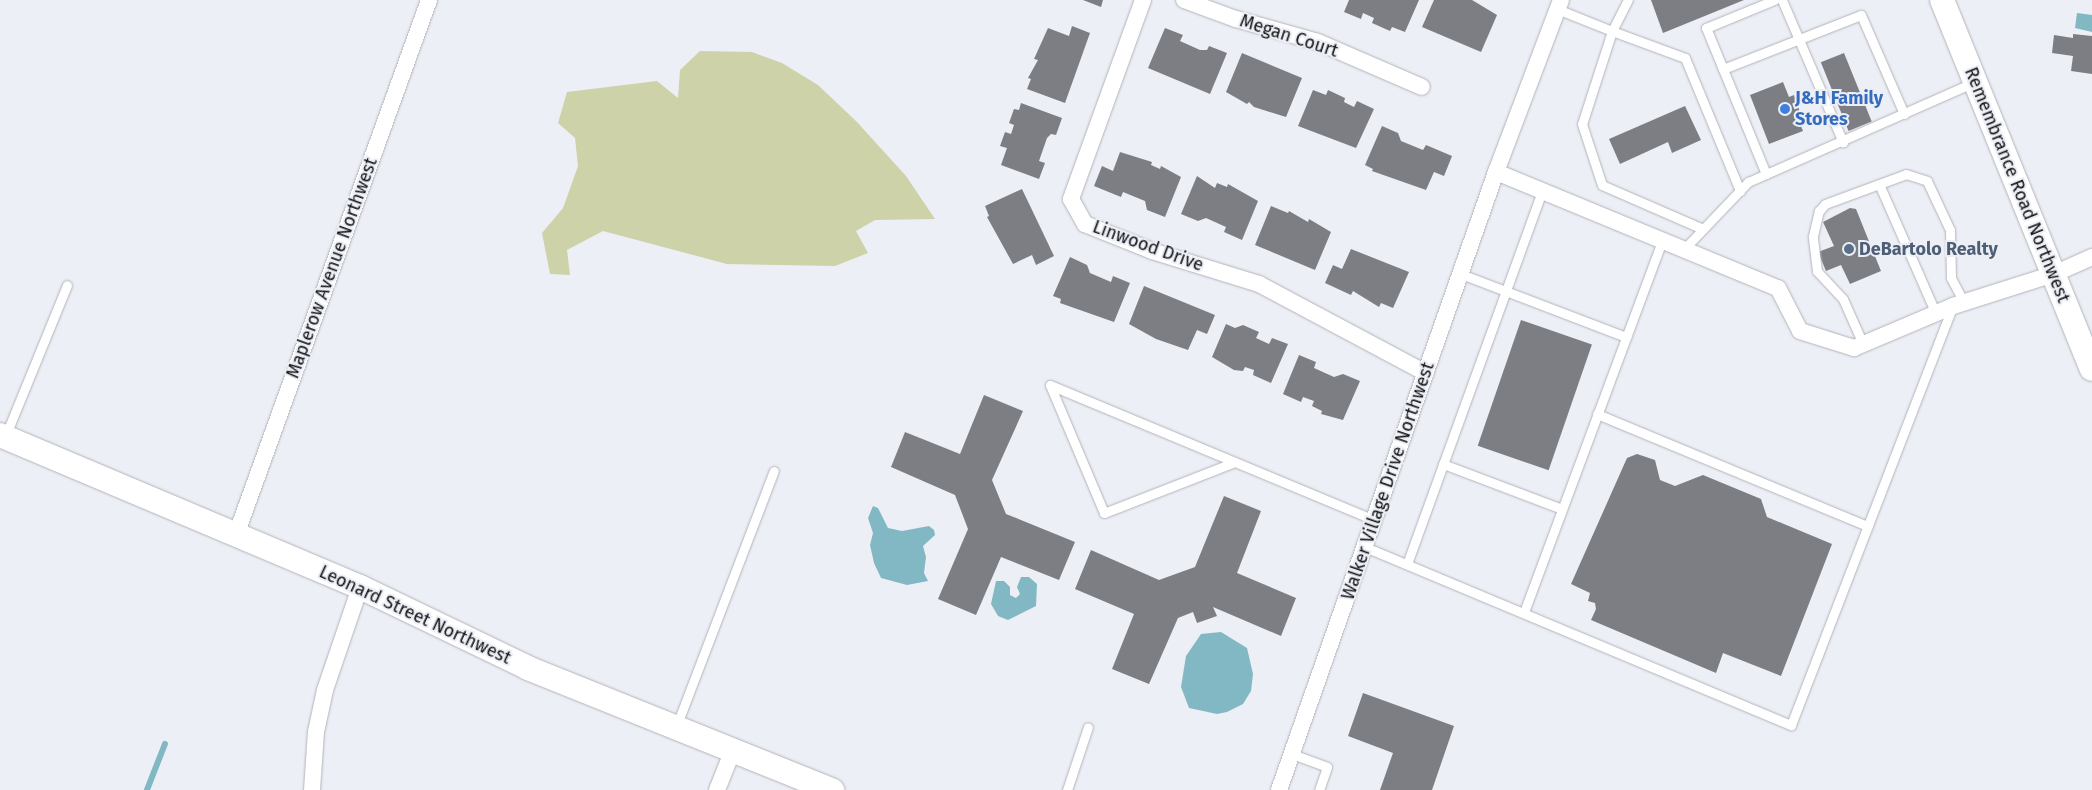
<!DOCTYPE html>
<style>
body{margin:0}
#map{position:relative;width:2092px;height:790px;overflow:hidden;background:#edeff6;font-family:"Fira Sans",sans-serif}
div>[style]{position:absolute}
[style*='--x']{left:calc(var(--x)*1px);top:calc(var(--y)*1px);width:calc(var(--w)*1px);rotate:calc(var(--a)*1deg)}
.green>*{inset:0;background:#ced2a8}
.water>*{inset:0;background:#82b8c3}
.stream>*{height:5.5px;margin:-2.75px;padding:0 2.75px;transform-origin:2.75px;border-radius:2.75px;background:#82b8c3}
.building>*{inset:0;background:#7c7e83;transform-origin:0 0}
.roads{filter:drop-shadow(0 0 1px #b1b3b9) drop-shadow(0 0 1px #b1b3b9)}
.service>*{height:9px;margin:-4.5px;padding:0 4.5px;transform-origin:4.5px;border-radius:4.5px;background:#fff}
.minor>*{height:16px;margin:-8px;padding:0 8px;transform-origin:8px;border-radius:8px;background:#fff}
.secondary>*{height:24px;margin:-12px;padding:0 12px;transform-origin:12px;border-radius:12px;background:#fff}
.dots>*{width:14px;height:14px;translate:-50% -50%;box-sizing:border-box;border:2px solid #edeff6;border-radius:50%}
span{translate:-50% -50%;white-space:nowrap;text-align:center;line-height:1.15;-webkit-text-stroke:4px #edeff6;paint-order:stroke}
.street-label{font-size:18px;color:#131416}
.shop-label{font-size:18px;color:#366cbe;font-weight:700}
.left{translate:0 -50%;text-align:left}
.service-label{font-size:18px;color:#4e5e75;font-weight:700}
</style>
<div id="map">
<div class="green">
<i style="clip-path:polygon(700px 51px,752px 52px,782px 63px,818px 85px,857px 122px,906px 176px,935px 219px,875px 220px,856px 231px,868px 253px,835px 266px,727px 264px,603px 231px,567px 250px,570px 275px,550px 274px,542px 233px,563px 208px,578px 166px,575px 138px,558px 123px,567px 92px,657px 81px,678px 98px,680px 70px)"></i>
</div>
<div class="water">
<i style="clip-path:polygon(2077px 13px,2092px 15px,2092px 32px,2075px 28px)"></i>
<i style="clip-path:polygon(873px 506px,878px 508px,888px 528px,902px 531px,929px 526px,934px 530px,935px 535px,923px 546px,926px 557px,924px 573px,928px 581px,907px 585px,881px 578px,874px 563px,870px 545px,873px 533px,868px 518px)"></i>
<i style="clip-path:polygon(1021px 577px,1029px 577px,1037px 584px,1036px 606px,1008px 620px,998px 616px,991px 604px,996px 581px,1004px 581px,1010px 587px,1010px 595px,1016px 598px,1020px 594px,1017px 587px)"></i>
<i style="clip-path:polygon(1221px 632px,1247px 648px,1253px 674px,1251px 691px,1243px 704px,1227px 712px,1217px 714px,1189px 708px,1181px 687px,1186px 656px,1201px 634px)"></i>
</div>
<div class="stream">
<i style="--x:147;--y:790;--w:49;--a:-68.6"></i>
</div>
<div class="building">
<i style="clip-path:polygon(1083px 0,1103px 0,1101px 7px)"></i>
<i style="clip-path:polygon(1349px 0,1419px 0,1405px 32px,1392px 27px,1390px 31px,1372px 23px,1374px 18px,1363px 13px,1361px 19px,1344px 12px)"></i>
<i style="clip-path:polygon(1434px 0,1472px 0,1497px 15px,1481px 52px,1422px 27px)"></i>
<i style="clip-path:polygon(1651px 0,1744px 0,1663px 33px)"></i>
<i style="clip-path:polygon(1072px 26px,1090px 33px,1065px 103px,1027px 89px,1031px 79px,1028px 78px,1038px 60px,1034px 59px,1048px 28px,1069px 36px)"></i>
<i style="clip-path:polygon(1165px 28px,1183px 35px,1180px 41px,1200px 50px,1207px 50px,1209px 46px,1227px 53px,1210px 94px,1148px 68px)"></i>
<i style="clip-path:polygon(2073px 34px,2092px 36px,2092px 74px,2071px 71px,2073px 56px,2052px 53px,2054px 35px,2073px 38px)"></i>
<i style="clip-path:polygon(1242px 53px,1302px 78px,1286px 117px,1254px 107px,1249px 102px,1247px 104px,1226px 92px)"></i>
<i style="left:1844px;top:53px;width:74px;height:25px;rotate:68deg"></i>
<i style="clip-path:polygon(1783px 82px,1789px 97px,1794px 95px,1801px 115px,1797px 116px,1803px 131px,1769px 144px,1750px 95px)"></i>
<i style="clip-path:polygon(1313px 90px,1326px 95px,1328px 90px,1345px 98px,1344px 102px,1354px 107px,1357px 101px,1374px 109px,1356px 148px,1298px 126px)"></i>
<i style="clip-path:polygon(1021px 103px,1062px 118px,1056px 135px,1051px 134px,1047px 138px,1039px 161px,1045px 163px,1039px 179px,1001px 165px,1007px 148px,1000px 146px,1005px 132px,1011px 134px,1014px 125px,1009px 123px,1014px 109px,1019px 110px)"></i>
<i style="clip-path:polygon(1685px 106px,1701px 140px,1672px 153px,1668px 142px,1620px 164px,1609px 139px)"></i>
<i style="clip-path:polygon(1382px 126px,1398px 133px,1401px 141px,1423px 150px,1426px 145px,1452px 156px,1444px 176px,1434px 172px,1426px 190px,1372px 171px,1373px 169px,1365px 165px)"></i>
<i style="clip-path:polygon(1120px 152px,1152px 162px,1151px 165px,1160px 169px,1161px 166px,1181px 177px,1165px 217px,1147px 210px,1145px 201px,1123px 192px,1121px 197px,1094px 186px,1102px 166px,1113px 171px)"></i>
<i style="clip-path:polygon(1197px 176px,1215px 188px,1217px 183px,1227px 187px,1228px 184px,1258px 201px,1242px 240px,1224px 232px,1226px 227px,1206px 218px,1198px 221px,1181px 214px)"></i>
<i style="clip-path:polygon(1022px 189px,1054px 256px,1036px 265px,1032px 255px,1013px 264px,987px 217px,989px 216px,985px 206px)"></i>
<i style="clip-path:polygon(1271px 206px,1288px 213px,1289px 211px,1308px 222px,1309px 219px,1331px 232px,1315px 270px,1255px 245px)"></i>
<i style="clip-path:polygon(1850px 208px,1856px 209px,1881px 271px,1850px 284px,1841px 265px,1826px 271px,1818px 252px,1834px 246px,1823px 222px)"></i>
<i style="clip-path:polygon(1351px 249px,1409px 272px,1393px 308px,1381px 303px,1379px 307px,1353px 291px,1351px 295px,1325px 283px,1333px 265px,1342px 269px)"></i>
<i style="clip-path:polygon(1070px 257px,1087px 265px,1090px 273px,1111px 282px,1113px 276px,1130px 283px,1114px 322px,1060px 303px,1061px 299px,1053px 296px)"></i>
<i style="clip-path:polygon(1144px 286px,1215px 315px,1207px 334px,1197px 330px,1188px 350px,1156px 339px,1129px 324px)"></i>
<i style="left:1521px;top:320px;width:75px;height:133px;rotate:19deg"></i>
<i style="clip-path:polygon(1226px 324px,1235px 328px,1243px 325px,1259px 332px,1256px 338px,1269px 344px,1272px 338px,1288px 344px,1271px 383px,1253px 375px,1254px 370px,1245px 367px,1243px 371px,1234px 370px,1212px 357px)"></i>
<i style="clip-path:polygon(1299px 355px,1316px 362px,1314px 368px,1334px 377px,1343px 374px,1360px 381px,1343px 420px,1321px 414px,1322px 411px,1312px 406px,1314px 401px,1303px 397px,1301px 402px,1283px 394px)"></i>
<i style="clip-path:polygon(984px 395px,1023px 411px,992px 480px,1006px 514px,1075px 542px,1059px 580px,1001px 557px,976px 615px,938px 599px,968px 529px,955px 495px,891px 467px,905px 432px,960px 454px)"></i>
<i style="clip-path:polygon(1637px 454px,1655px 460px,1660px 480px,1675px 486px,1703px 475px,1761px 499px,1767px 517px,1832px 544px,1781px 676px,1723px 653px,1716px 673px,1591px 620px,1596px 609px,1595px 603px,1588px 601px,1590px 593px,1571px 584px,1627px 458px)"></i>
<i style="clip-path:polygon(1224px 496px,1261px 511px,1237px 573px,1296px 598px,1281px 636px,1213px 607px,1217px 616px,1197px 623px,1193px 612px,1178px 618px,1149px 684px,1112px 669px,1134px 614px,1075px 589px,1091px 550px,1159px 580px,1195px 567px)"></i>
<i style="clip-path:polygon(1363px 693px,1454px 726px,1432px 790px,1380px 790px,1393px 753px,1348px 736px)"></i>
</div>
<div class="roads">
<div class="service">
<i style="--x:1782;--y:0;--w:155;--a:66.8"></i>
<i style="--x:1557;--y:9;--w:59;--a:21.8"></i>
<i style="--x:1612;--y:31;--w:35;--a:-63"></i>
<i style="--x:1723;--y:69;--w:148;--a:-21.4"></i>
<i style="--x:1861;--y:15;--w:108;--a:66.5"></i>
<i style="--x:1766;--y:174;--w:158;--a:-112.3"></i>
<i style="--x:1706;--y:28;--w:74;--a:-22.4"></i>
<i style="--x:1879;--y:184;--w:142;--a:66.3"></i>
<i style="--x:1703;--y:229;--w:110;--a:-156.5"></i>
<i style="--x:1602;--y:185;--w:64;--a:-108.2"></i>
<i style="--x:1582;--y:124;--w:98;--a:-72.1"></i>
<i style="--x:1612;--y:31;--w:78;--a:20.3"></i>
<i style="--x:1685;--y:58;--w:144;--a:67.5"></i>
<i style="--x:1684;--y:249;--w:93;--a:-46.3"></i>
<i style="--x:1748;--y:182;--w:248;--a:-23.8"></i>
<i style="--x:1461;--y:274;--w:177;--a:20.9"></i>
<i style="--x:1863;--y:344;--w:49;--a:-114"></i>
<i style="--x:1843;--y:299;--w:38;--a:-133"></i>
<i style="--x:1817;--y:271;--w:35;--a:-97"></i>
<i style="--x:1813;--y:236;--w:26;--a:-77"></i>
<i style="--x:1819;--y:211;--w:9;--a:-49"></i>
<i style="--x:1825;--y:204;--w:86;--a:-20.3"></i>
<i style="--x:1906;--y:174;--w:22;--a:18"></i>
<i style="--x:1927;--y:181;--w:54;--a:64.9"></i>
<i style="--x:1950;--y:230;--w:48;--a:88.8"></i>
<i style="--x:1951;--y:278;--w:30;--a:62"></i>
<i style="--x:1050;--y:385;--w:351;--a:22.6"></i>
<i style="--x:1050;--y:385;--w:139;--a:67.1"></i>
<i style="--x:1104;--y:513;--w:137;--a:-21.3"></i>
<i style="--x:1597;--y:414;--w:293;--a:22.5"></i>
<i style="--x:5;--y:437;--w:164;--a:-67.8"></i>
<i style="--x:1443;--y:464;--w:127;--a:20.7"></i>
<i style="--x:1365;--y:547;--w:462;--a:22.7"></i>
<i style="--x:1791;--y:725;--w:449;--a:-68.9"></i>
<i style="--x:1407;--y:564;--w:397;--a:-70.1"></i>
<i style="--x:1524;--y:612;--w:398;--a:-69.6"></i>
<i style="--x:676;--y:727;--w:274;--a:-69.1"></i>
<i style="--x:1292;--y:754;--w:37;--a:20"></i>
<i style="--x:1327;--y:767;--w:24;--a:109"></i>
<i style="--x:1067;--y:790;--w:66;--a:-71.6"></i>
</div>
<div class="minor">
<i style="--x:1143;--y:0;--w:212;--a:109.9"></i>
<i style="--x:1071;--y:199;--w:29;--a:61"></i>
<i style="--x:1085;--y:224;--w:72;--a:21.9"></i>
<i style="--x:1152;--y:251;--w:112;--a:17.1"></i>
<i style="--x:1259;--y:284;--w:189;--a:28.1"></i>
<i style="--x:1184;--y:0;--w:55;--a:20.1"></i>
<i style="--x:1236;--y:19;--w:85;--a:15.7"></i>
<i style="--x:1318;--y:42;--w:113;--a:23.4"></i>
<i style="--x:1496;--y:172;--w:305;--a:22.4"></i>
<i style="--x:1778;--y:288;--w:48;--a:62.9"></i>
<i style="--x:1800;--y:331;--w:57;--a:17.5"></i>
<i style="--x:1854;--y:348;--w:108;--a:-23"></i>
<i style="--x:1953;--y:306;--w:106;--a:-17.6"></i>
<i style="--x:2054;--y:274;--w:42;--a:-24.1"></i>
<i style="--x:236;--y:535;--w:569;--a:-70.16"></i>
<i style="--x:312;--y:790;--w:58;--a:-86.1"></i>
<i style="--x:316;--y:732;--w:43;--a:-77.9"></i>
<i style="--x:325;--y:690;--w:109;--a:-71.2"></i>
<i style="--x:717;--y:790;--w:43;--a:-68.2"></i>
<i style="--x:1279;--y:790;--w:655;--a:-70.65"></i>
<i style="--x:1496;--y:172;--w:184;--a:-69.3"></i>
</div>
<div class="secondary">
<i style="--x:1942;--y:0;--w:398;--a:67.9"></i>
<i style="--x:0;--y:435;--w:391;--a:22.9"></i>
<i style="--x:360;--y:587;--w:187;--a:25.7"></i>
<i style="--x:528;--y:668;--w:328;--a:21.9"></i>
</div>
</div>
<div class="dots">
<i style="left:1785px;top:109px;background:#3f7fe0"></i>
<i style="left:1849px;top:249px;background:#5c6f8a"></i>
</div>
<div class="street-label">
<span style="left:1289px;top:36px;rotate:18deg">Megan Court</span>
<span style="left:2017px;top:185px;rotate:68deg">Remembrance Road Northwest</span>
<span style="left:1148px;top:246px;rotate:20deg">Linwood Drive</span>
<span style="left:332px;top:268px;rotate:-70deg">Maplerow Avenue Northwest</span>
<span style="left:1388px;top:481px;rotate:-71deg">Walker Village Drive Northwest</span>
<span style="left:415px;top:615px;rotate:25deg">Leonard Street Northwest</span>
</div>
<div class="shop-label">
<span class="left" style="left:1795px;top:109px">J&amp;H Family<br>Stores</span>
</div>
<div class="service-label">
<span class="left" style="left:1859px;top:249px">DeBartolo Realty</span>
</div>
</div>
